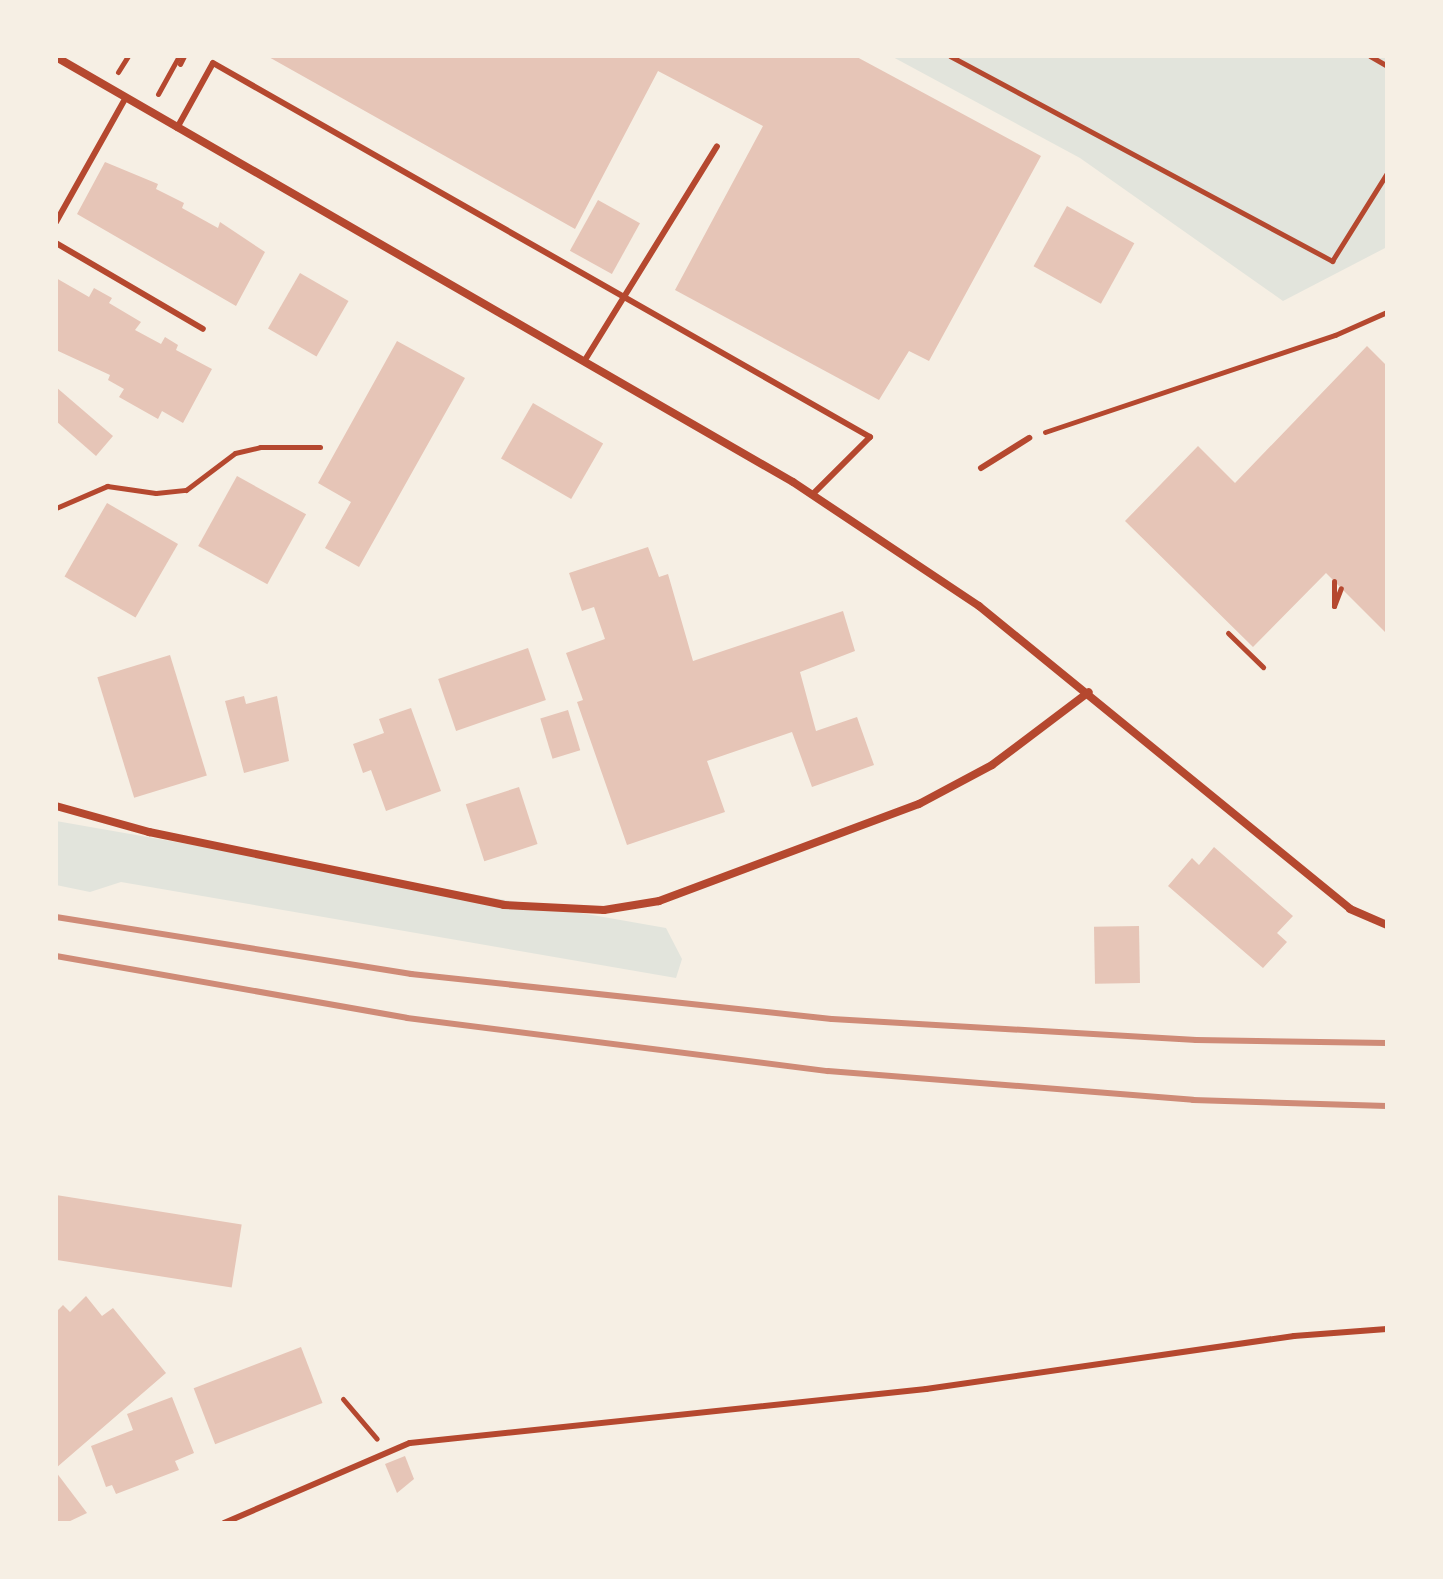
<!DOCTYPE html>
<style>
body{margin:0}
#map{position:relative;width:1443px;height:1579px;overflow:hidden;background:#f6efe4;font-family:"Nunito Sans",sans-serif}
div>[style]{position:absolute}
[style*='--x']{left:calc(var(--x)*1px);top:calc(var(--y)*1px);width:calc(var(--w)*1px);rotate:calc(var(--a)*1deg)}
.green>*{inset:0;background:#e2e4dc}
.building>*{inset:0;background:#e6c5b7;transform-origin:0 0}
.path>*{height:5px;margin:-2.5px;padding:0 2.5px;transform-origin:2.5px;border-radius:2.5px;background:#b5482f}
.service>*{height:6px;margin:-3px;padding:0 3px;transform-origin:3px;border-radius:3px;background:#b5482f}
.minor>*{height:8px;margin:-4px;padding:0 4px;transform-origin:4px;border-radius:4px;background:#b5482f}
.rail>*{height:6px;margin:-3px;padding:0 3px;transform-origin:3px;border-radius:3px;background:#cf8b77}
span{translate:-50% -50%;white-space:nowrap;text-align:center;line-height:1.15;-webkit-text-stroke:6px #f6efe4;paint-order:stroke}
.frame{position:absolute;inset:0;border:58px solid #f6efe4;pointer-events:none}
</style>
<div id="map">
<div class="green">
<i style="clip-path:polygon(891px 56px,1387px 56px,1387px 247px,1283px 301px,1080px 158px)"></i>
<i style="clip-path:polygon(56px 821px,666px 928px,682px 959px,676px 978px,121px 882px,90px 892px,56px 885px)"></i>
</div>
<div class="building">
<i style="clip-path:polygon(267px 56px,855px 56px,1041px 156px,929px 361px,909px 351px,879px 400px,675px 290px,763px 126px,658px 71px,575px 229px)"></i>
<i style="clip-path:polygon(105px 162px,158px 184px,156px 189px,184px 203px,182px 208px,218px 228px,220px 222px,265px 252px,236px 306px,77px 214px)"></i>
<i style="left:598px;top:200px;width:48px;height:58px;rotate:29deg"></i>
<i style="left:1067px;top:206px;width:77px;height:69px;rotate:29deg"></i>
<i style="left:300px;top:273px;width:56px;height:64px;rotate:30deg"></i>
<i style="clip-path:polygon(56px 278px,89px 297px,94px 288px,112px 298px,109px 303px,141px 322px,135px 330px,161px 344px,165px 337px,178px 345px,176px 350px,212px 369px,183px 423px,162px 411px,158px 419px,119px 397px,124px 389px,108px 380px,110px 375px,56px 350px)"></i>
<i style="clip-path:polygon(397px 341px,465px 378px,359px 567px,325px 548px,351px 502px,318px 483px)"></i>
<i style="clip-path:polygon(1367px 346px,1387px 366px,1387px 634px,1326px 573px,1253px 647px,1125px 521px,1198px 446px,1235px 483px)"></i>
<i style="clip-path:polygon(56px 387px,113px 436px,96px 456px,56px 421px)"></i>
<i style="left:533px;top:403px;width:81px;height:64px;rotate:30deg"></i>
<i style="left:237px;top:476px;width:79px;height:80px;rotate:29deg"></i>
<i style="left:107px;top:503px;width:82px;height:85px;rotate:30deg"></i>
<i style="clip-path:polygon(648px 547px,659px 577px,668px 574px,693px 661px,843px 611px,855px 651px,800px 672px,816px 731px,857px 717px,874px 765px,812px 787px,792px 732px,707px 761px,725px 812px,627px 845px,577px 702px,583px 700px,566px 653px,605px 639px,594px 607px,582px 611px,569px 573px)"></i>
<i style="left:528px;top:648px;width:55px;height:95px;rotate:71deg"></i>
<i style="left:170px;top:655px;width:126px;height:76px;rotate:73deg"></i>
<i style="clip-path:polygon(244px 696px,246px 704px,277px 696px,289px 761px,244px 773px,225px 701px)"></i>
<i style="clip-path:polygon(411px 708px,441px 791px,386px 811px,371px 770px,363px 773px,353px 744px,384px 733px,379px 719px)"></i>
<i style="left:568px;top:710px;width:42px;height:29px;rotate:73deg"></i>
<i style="left:519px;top:787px;width:60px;height:56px;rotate:72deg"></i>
<i style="clip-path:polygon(1214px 847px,1293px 916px,1277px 933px,1287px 942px,1263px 968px,1168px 886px,1192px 858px,1199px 865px)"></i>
<i style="left:1139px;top:926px;width:57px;height:45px;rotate:89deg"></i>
<i style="left:56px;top:1195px;width:188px;height:64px;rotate:9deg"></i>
<i style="clip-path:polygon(86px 1296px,102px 1316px,113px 1308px,166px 1373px,56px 1468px,56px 1312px,63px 1305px,70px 1312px)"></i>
<i style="left:301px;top:1347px;width:60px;height:115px;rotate:69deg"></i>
<i style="clip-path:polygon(172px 1397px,194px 1453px,175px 1461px,179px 1470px,116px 1494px,112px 1485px,106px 1487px,91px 1446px,133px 1430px,127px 1414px)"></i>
<i style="clip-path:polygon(405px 1456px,414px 1479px,397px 1493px,385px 1464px)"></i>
<i style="clip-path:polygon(56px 1472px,87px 1513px,66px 1523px,56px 1523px)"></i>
</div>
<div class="path">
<i style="--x:950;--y:56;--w:434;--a:28.2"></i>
<i style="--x:1332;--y:261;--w:104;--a:-58"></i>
<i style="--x:1370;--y:56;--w:20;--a:30"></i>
<i style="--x:180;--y:64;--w:9;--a:-63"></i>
<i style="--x:118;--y:72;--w:19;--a:-58"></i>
<i style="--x:158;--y:94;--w:43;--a:-61.1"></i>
<i style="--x:1045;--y:432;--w:306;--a:-18.5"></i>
<i style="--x:1335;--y:335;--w:57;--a:-23.9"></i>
<i style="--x:56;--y:508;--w:56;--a:-23.3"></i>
<i style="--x:107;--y:486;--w:49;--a:8.1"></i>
<i style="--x:156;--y:493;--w:30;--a:-6"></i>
<i style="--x:186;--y:490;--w:61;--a:-37.1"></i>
<i style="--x:235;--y:453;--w:26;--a:-13"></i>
<i style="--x:260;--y:447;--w:60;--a:0"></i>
<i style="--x:1334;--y:581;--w:25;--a:90"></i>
<i style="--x:1334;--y:606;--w:19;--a:-69"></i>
<i style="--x:1228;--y:633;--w:49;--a:44.2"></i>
<i style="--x:343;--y:1399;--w:52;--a:49.6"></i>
</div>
<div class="service">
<i style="--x:177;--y:128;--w:74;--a:-61"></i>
<i style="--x:213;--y:63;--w:756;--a:29.65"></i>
<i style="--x:870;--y:437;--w:82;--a:135"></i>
<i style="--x:56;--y:222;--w:141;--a:-60.7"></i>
<i style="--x:56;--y:243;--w:170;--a:30.3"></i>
<i style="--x:585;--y:360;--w:251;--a:-58.3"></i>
<i style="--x:981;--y:468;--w:57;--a:-32"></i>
<i style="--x:224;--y:1523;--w:202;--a:-23.3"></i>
<i style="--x:410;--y:1443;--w:519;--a:-5.97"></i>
<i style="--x:926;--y:1389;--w:372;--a:-8.2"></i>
<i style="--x:1294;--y:1336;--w:93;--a:-4.3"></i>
</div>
<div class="minor">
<i style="--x:56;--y:57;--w:851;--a:29.97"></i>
<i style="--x:793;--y:482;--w:224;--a:33.7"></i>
<i style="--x:979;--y:606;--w:479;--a:39.2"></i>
<i style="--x:1350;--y:909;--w:40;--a:23.4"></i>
<i style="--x:56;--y:806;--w:97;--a:15.6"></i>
<i style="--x:149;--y:832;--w:362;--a:11.6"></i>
<i style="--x:504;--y:905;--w:100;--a:2.9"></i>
<i style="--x:604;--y:910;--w:56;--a:-9.3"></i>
<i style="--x:659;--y:901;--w:278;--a:-20.5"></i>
<i style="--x:919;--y:804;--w:83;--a:-28.1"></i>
<i style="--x:992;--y:765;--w:121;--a:-37"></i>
</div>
<div class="rail">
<i style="--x:56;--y:917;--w:360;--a:9.1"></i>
<i style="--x:411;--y:974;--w:423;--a:6.1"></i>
<i style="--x:832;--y:1019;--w:365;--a:3.3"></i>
<i style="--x:1196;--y:1040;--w:191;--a:0.9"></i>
<i style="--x:56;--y:956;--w:356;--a:10"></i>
<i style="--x:407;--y:1018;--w:424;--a:7.2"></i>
<i style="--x:828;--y:1071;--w:366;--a:4.5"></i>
<i style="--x:1193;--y:1100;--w:194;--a:1.8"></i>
</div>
<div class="frame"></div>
</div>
